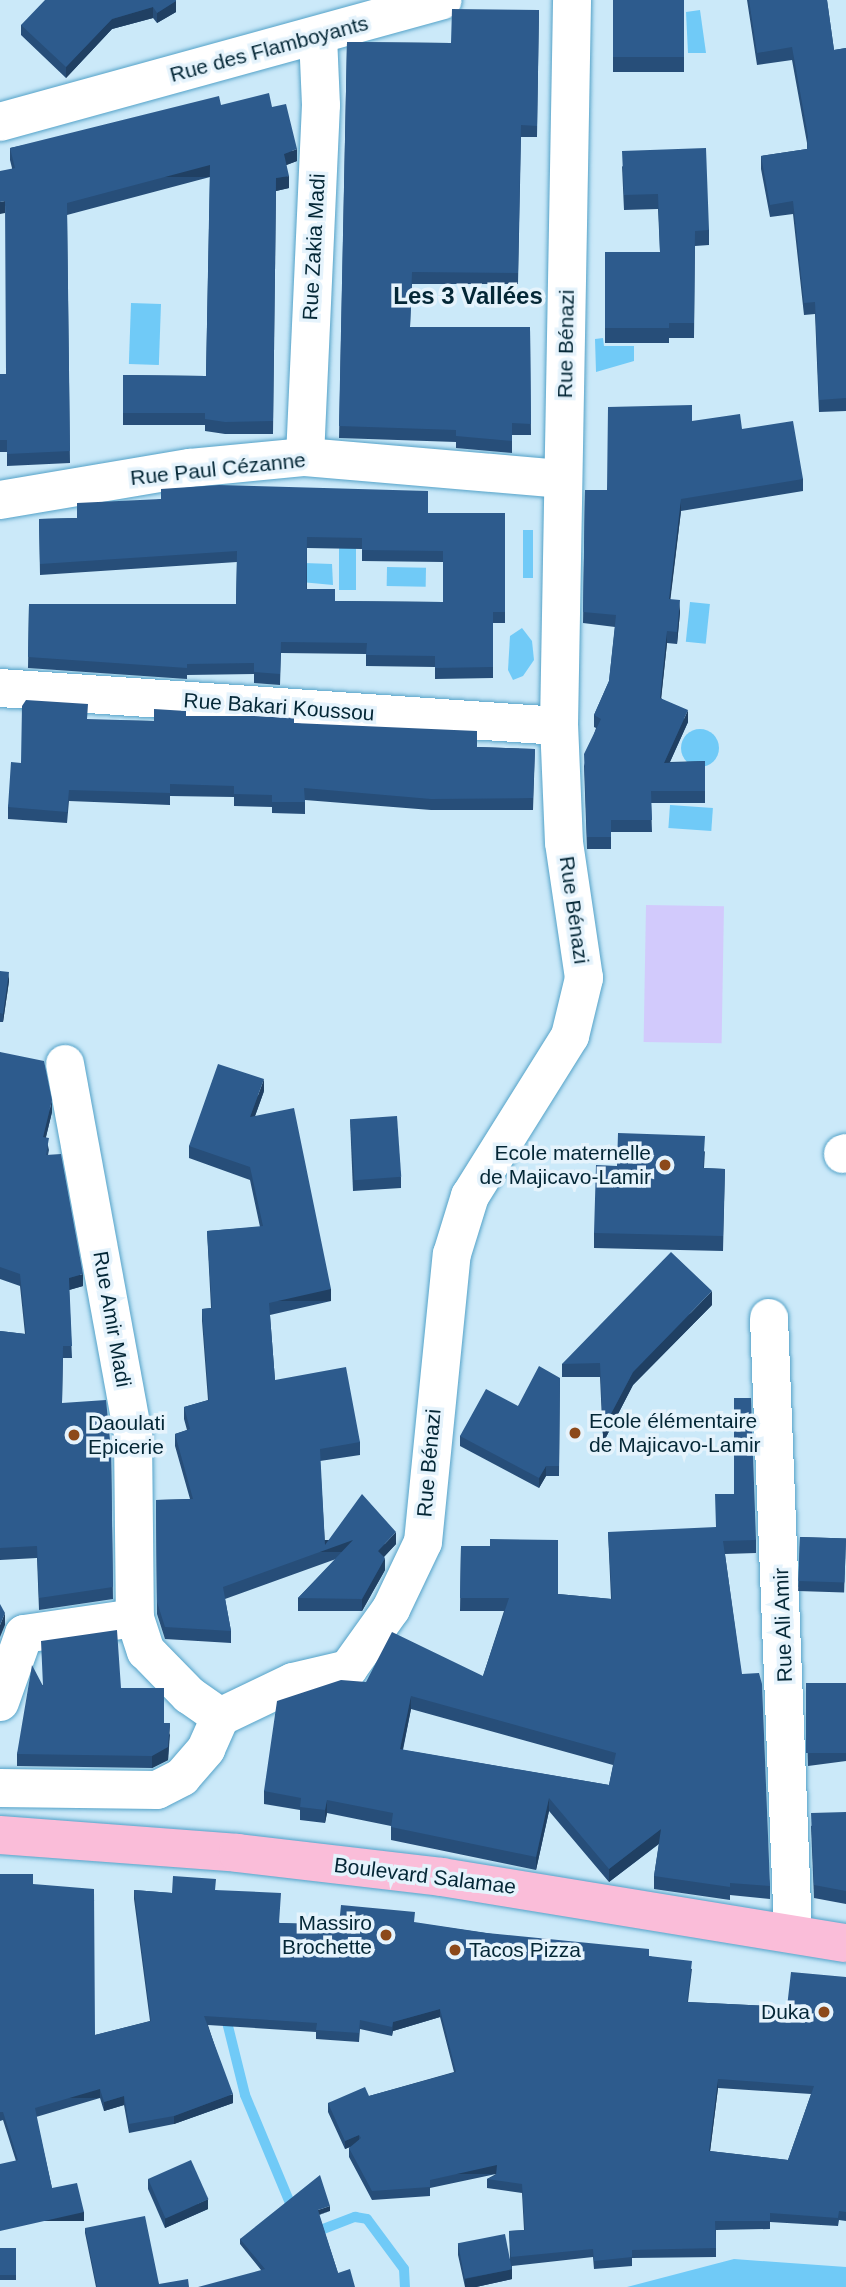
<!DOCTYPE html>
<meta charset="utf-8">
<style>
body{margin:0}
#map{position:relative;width:846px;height:2287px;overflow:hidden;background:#cbe9f9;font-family:Arial,sans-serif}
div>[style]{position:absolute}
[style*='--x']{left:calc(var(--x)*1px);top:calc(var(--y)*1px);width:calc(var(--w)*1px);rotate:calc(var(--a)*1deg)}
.green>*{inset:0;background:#d2cafc;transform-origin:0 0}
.water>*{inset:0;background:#70caf7;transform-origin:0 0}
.round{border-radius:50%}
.stream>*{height:10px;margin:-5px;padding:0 5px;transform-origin:5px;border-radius:5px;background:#70caf7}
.roads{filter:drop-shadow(0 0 2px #54a2c8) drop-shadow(0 0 2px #54a2c8)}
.minor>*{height:38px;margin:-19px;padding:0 19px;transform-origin:19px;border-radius:19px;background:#fff}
.major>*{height:38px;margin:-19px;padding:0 19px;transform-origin:19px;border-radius:19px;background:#fabdd9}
.wall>*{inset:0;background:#274e79;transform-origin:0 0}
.shaded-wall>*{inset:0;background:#204063;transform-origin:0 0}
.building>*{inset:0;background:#2d5b8d;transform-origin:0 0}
.dots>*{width:19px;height:19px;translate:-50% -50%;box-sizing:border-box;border:4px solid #e5f3fc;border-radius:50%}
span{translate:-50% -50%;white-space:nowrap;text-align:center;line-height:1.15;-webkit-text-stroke:7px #e5f3fc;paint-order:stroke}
.street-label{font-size:21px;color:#042736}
.poi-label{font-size:21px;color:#042736}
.right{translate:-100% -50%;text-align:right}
.left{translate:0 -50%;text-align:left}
.quarter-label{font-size:24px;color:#042736;font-weight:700}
</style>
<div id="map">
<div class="green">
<i style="left:646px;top:905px;width:78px;height:137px;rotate:1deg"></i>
</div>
<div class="water">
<i style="clip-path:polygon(700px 10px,706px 53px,688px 53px,686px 12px)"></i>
<i style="left:131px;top:303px;width:30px;height:61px;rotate:2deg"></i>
<i style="clip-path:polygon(603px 338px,604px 346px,634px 346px,634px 361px,596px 372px,595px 339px)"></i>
<i style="left:523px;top:530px;width:10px;height:48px"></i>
<i style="left:339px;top:541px;width:17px;height:49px"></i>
<i style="clip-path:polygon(304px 563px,332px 564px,333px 585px,301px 582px)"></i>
<i style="left:387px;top:567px;width:39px;height:19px;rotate:1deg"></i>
<i style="left:690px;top:602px;width:20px;height:40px;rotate:6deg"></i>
<i style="clip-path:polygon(522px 628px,532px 641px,534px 660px,523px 676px,513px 680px,508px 670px,510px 636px)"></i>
<i class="round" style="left:681px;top:729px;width:38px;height:38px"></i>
<i style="left:670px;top:805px;width:43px;height:23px;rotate:4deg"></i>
<i style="clip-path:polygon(734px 2259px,846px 2267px,846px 2287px,627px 2287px)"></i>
</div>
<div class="stream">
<i style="--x:225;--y:2014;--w:83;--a:76.1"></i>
<i style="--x:245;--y:2095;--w:128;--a:67.4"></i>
<i style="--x:311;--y:2228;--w:8;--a:23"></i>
<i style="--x:318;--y:2231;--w:40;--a:-21"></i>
<i style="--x:355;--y:2217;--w:12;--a:9"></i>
<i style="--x:367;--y:2219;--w:62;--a:53.5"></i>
<i style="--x:404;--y:2269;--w:18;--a:87"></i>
</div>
<div class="roads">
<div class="minor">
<i style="--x:0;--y:122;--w:459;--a:-15.4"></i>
<i style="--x:305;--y:457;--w:352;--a:-87.4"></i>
<i style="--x:321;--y:105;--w:69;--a:-92.5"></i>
<i style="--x:0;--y:500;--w:193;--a:-9.6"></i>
<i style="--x:190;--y:468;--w:116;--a:-5.5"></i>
<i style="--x:305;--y:457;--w:259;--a:4.9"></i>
<i style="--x:0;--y:688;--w:560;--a:3.89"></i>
<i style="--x:65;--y:1064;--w:377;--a:79.6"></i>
<i style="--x:133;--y:1435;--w:183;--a:89.4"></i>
<i style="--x:135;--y:1618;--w:35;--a:72"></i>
<i style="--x:146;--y:1651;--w:62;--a:45.7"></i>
<i style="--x:189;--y:1695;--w:38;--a:35"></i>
<i style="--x:843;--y:1154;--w:3;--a:-18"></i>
<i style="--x:769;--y:1318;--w:614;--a:87.76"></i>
<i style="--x:0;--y:1702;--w:72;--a:-70.6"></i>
<i style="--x:24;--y:1634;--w:112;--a:-8.2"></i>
<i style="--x:220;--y:1717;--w:81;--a:-25.6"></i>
<i style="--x:293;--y:1682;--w:57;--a:-13.3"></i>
<i style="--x:348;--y:1669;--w:74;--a:-54.4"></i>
<i style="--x:391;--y:1609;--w:74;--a:-64.5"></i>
<i style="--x:423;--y:1542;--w:289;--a:-84.3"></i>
<i style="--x:452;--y:1254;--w:61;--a:-72.8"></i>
<i style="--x:470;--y:1196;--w:189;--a:-58"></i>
<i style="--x:570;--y:1036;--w:60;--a:-76.4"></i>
<i style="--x:584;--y:978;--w:136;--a:-98.4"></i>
<i style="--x:564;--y:843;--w:117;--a:-92.4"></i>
<i style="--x:559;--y:726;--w:726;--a:-88.97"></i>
<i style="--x:0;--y:1788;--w:157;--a:0.7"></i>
<i style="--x:157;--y:1790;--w:28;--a:-27"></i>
<i style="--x:182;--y:1777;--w:37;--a:-49"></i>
<i style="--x:206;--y:1749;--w:35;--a:-66"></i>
</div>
<div class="major">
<i style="--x:0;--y:1835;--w:239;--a:4.3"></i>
<i style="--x:238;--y:1853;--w:205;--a:6.7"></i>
<i style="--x:442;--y:1877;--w:409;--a:9.3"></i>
</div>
</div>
<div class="wall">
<i style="clip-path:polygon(176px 0,176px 12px,157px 23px,153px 18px,112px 29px,66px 78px,21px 35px,21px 25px)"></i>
<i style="left:613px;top:0;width:71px;height:72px"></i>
<i style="clip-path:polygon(747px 0,827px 0,834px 50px,846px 48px,846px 411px,819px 412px,815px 314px,804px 315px,793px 214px,770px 217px,761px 169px,761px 156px,807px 149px,807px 143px,792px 60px,757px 65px)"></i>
<i style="clip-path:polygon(539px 10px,537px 137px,521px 137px,518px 284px,412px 284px,410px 327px,530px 327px,531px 435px,512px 435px,512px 453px,456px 448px,456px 442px,339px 438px,347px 42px,451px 43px)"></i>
<i style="clip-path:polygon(221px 105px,272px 107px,297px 161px,286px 165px,289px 188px,276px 191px,273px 434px,225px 434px,205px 431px,205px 425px,123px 425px,123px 375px,206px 376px,210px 177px,67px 215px,70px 463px,7px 466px,7px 452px,0 452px,0 374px,6px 374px,12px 168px,10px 160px,10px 148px)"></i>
<i style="clip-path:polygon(622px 166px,709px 230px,709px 245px,695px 246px,694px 338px,669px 338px,669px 343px,605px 343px,605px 252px,660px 252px,658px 209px,624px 210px)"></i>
<i style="clip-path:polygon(692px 421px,742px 429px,803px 479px,803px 491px,681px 511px,670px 599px,680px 612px,677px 644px,667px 643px,661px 698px,688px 722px,670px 762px,705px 761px,705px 803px,651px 803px,652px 832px,611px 832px,611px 849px,587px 849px,584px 766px,596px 728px,594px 727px,594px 715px,609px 681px,615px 627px,583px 623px,585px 490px,607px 490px)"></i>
<i style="clip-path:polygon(evenodd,161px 489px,428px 513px,505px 513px,505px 623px,493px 623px,493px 678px,435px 679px,435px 667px,366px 666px,366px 654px,281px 653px,280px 685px,254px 683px,254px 674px,187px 675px,187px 679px,28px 668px,29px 604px,236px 604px,237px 562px,40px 575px,39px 519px,77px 518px,161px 499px,161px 489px,307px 548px,362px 549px,362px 561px,443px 562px,443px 602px,335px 601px,307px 589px,307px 548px)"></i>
<i style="clip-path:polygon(186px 716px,294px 723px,477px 747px,535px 749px,533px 810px,431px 810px,305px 800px,305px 814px,272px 813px,272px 807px,234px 806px,234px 797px,170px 796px,170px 805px,69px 801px,67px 823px,8px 819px,8px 807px,21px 763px,88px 720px,154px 721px)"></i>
<i style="clip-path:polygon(0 971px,9px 981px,3px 1022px,0 1022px)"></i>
<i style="clip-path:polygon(0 1052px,52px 1112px,46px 1137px,49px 1150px,48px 1155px,83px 1286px,69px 1290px,72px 1358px,63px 1358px,62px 1403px,111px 1450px,113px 1599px,39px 1610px,37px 1558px,0 1560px,0 1331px,25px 1334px,20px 1286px,0 1279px)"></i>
<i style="clip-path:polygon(264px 1091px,255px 1116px,331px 1301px,270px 1315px,275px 1380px,360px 1442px,360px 1455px,320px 1461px,325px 1545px,396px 1544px,384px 1557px,385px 1570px,362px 1611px,298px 1611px,298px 1598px,336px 1559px,225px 1599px,231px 1631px,231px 1643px,165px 1639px,157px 1614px,156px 1500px,190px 1499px,175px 1446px,175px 1434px,187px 1430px,184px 1419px,184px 1407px,208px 1400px,202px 1321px,202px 1309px,211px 1308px,207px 1231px,260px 1227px,250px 1180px,189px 1158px,189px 1146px)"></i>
<i style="clip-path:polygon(350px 1119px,401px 1177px,401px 1188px,353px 1191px)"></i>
<i style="clip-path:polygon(705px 1151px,704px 1168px,725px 1169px,723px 1251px,594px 1248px,594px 1233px)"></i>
<i style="clip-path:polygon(712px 1305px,633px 1385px,603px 1443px,600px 1377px,562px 1377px,562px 1364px)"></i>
<i style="clip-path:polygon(560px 1378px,559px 1476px,546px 1476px,539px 1488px,460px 1446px,460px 1436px,518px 1406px)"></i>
<i style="clip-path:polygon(evenodd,608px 1532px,756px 1540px,756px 1553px,725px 1554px,770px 1886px,770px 1899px,730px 1895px,730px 1900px,654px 1889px,654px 1876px,659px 1844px,609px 1882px,549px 1811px,536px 1870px,391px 1840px,391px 1826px,327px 1813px,325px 1823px,300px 1820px,300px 1810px,264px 1804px,264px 1791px,366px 1682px,483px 1676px,504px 1611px,460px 1611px,461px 1546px,558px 1594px,611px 1599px,608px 1532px,411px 1709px,613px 1765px,609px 1785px,403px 1750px,411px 1709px)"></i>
<i style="left:800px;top:1537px;width:46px;height:54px;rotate:2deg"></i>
<i style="clip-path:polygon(846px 1683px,846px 1761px,808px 1766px,806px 1696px)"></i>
<i style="clip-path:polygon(42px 1685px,121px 1688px,164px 1723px,170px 1735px,168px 1760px,152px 1768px,17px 1766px,17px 1754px)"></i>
<i style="clip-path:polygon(846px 1812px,846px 1904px,814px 1898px,811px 1826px)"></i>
<i style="clip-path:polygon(evenodd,0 1874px,33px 1884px,95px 2035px,150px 2021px,134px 1899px,134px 1890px,172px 1893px,216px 1890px,280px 1923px,339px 1925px,415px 1923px,649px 1956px,692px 1969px,688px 2002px,787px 2007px,846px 1977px,846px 2221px,839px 2220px,838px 2226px,770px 2222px,770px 2229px,716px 2230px,716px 2257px,632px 2258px,632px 2266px,594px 2269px,593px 2257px,512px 2266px,512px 2279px,476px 2287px,465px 2287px,458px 2255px,458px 2244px,510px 2259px,509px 2231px,524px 2230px,522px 2193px,487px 2188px,487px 2179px,496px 2174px,430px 2188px,430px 2196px,372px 2200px,349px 2157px,349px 2148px,350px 2147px,345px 2149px,328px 2112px,328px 2103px,369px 2096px,454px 2072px,440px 2017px,393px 2031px,392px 2036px,360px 2029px,359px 2042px,316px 2039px,316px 2032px,208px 2025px,233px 2103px,174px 2124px,129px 2133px,124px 2105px,104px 2111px,100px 2098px,36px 2117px,52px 2188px,84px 2221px,16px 2161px,3px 2120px,0 2121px,0 1874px,718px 2088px,811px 2094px,788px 2160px,710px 2151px,718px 2088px)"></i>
<i style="clip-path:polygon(148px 2179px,208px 2209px,165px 2228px,148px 2189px)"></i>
<i style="clip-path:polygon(330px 2211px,319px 2215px,338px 2273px,261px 2270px,240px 2244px,240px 2239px)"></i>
<i style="clip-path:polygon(85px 2228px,159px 2284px,189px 2287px,96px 2287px,85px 2233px)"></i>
<i style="left:0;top:2248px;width:16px;height:32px"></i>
</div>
<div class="shaded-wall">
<i style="clip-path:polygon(176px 1px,176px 12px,157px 23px,157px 13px)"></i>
<i style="clip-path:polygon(153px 7px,153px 18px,112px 29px,66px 78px,66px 67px,112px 19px)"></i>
<i style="clip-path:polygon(297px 149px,297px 161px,284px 166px,284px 154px)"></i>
<i style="left:210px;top:165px;width:12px;height:148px;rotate:90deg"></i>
<i style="clip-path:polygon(289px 176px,289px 188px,276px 191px,273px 434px,276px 178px)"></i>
<i style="clip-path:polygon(5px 201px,5px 213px,0 214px,0 202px)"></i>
<i style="clip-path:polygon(681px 499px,681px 511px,669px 611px,669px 599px)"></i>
<i style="clip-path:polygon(680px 600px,680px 612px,677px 644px,677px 632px)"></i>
<i style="clip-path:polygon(667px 631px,667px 643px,660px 710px,660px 698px)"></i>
<i style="clip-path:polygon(688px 710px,688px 722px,664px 775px,664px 763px)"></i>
<i style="clip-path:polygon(9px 972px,9px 981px,3px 1022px,3px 1014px)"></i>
<i style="clip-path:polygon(264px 1079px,264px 1091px,250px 1130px,250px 1117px)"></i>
<i style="clip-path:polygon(52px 1100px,52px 1112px,43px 1149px,43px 1137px)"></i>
<i style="clip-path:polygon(83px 1274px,83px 1286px,69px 1290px,69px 1278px)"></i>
<i style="left:331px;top:1289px;width:12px;height:64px;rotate:90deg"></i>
<i style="clip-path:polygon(712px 1291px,712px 1305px,633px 1385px,603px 1443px,603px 1429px,633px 1372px)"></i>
<i style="clip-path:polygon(546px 1466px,546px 1476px,539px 1488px,539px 1478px)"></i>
<i style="clip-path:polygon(396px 1532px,396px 1544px,378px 1563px,378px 1551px)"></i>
<i style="left:353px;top:1540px;width:12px;height:138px;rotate:90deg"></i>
<i style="clip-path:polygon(385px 1558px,385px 1570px,362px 1611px,362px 1599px)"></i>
<i style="clip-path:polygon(5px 1613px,5px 1625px,0 1637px,0 1625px)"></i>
<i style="clip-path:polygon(411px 1696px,411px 1709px,400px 1762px,400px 1749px)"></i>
<i style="clip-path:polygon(170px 1723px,168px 1760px,152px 1768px,152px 1756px)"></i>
<i style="clip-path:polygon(549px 1798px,549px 1811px,536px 1870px,536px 1857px)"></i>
<i style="clip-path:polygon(327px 1800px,327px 1813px,325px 1823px,325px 1810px)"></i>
<i style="clip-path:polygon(661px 1829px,661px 1842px,609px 1882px,609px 1869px)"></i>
<i style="clip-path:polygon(440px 2009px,440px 2017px,393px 2031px,392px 2036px,393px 2022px)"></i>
<i style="clip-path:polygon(718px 2079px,718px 2088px,709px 2160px,709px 2151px)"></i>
<i style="left:100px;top:2089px;width:9px;height:68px;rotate:90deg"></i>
<i style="clip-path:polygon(233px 2094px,233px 2103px,174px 2124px,174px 2116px)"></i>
<i style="clip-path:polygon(124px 2096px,124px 2105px,104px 2111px,104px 2102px)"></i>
<i style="clip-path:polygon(359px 2135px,359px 2143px,345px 2149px,345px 2141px)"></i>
<i style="left:497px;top:2165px;width:9px;height:69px;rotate:90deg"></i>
<i style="clip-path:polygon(208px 2199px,208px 2209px,165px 2228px,165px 2218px)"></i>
<i style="clip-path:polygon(330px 2206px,330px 2211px,318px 2215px,318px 2210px)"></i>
<i style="left:84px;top:2212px;width:9px;height:86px;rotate:90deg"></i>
<i style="clip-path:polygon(512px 2269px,512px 2279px,476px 2287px,465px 2287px,465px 2279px)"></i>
</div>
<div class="building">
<i style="clip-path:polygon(45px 0,176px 0,176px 1px,157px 13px,153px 7px,112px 19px,66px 67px,21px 25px)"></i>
<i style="left:613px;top:0;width:71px;height:57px"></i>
<i style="clip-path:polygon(749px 0,827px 0,834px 50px,846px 48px,846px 398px,819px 400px,815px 302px,804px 303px,793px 201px,770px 205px,761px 156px,807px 149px,808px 136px,792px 47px,757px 53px)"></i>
<i style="clip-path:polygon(452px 9px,539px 10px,537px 126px,521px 125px,518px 273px,412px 272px,410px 327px,530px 327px,531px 424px,512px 423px,512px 441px,456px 436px,456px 430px,339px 426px,347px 42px,451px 43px)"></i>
<i style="clip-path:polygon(269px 93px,272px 107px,286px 104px,297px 149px,284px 154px,289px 176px,276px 178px,273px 421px,225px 422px,205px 419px,205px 413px,123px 413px,123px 375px,206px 376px,210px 165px,67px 203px,70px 451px,7px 454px,7px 440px,0 440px,0 374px,6px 374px,5px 201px,0 202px,0 171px,15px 168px,10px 148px,219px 96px,221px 105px)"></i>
<i style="clip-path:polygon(706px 148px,709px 230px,695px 231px,694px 323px,669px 323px,669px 328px,605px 328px,605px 252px,660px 252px,658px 194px,624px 195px,622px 151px)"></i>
<i style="clip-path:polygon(692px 405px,692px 421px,740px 414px,742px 429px,793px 421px,803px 479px,681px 499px,669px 599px,680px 600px,677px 632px,667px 631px,660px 698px,688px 710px,664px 763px,705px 761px,705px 791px,651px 791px,652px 820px,611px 820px,611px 837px,587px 837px,584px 754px,601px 719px,594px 715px,609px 681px,616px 615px,583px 612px,585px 490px,607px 490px,608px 407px)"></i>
<i style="clip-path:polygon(evenodd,219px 485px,428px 491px,428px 513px,505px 513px,505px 612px,493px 612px,493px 667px,435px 668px,435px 656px,366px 655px,367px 643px,281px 642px,280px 674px,254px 672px,254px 663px,187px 664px,187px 668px,28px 657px,29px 604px,236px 604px,237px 551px,40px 564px,39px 519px,77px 518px,77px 503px,161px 499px,161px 489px,219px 485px,307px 537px,362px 538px,362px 550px,443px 551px,443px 602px,335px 601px,335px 589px,306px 589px,307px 537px)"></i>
<i style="clip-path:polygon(26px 700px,88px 704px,87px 719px,154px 721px,154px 709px,186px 711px,186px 716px,254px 716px,294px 718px,294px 723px,477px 731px,477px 747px,535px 749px,533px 798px,431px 799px,304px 788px,305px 802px,272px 802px,272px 795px,234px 794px,234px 786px,170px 784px,170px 793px,69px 790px,67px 812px,8px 807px,11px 762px,21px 763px,22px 706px)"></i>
<i style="clip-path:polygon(0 971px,9px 972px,3px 1014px,0 1013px)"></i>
<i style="clip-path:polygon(0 1052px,44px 1061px,52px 1100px,43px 1137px,49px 1138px,46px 1155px,61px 1154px,83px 1274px,69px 1278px,72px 1346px,63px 1346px,62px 1403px,106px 1400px,111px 1450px,113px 1587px,39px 1598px,37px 1546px,0 1548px,0 1331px,26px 1334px,20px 1274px,0 1267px)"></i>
<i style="clip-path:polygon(218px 1064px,264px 1079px,250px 1117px,294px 1108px,331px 1289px,269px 1303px,275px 1380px,346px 1367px,360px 1442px,320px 1449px,325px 1545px,362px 1494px,396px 1532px,378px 1551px,385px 1558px,362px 1599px,298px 1598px,353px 1540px,223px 1587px,231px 1631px,165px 1627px,157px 1602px,156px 1500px,193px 1499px,175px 1434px,190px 1429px,184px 1407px,209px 1400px,202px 1309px,212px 1308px,207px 1231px,263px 1226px,250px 1167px,189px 1146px)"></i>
<i style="left:397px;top:1116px;width:61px;height:47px;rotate:86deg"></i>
<i style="clip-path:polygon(618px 1133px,705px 1136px,703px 1168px,725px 1169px,723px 1236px,594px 1233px,596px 1165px,617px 1166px)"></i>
<i style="clip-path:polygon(671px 1252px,712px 1291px,633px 1372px,603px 1429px,600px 1363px,562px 1364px)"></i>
<i style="clip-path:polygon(539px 1366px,560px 1378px,559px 1466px,546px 1466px,539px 1478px,460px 1436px,486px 1389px,518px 1406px)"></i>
<i style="clip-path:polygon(evenodd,734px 1398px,751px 1398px,756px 1540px,723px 1541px,742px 1674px,759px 1673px,762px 1684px,770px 1886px,730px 1883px,730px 1887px,654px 1876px,661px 1829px,609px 1869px,549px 1798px,536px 1857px,391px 1827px,393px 1813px,327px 1800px,325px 1810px,300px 1807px,301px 1798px,264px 1791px,277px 1701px,341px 1680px,366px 1682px,392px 1632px,483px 1676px,509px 1598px,460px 1598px,461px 1546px,490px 1546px,490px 1539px,558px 1540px,558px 1594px,612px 1599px,608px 1532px,716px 1527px,715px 1494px,734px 1494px,734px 1398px,411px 1696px,616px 1753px,609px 1785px,400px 1749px,411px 1696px)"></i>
<i style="left:800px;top:1537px;width:46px;height:44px;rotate:2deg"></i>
<i style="clip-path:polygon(0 1604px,5px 1613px,0 1625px)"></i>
<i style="clip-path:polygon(117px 1630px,121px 1688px,164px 1688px,164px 1723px,170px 1723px,168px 1747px,152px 1756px,17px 1754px,32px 1665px,43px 1686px,41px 1641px)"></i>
<i style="left:806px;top:1683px;width:40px;height:70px"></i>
<i style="clip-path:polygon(846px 1812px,846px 1891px,814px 1885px,811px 1813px)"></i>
<i style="clip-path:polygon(evenodd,0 1874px,33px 1874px,33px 1884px,94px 1889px,95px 2035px,151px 2021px,134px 1890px,172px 1893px,173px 1876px,216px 1879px,215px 1890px,281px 1893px,279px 1923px,339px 1925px,341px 1905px,415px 1912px,414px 1922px,487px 1933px,649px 1949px,649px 1956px,692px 1961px,687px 2002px,787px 2007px,791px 1972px,846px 1977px,846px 2212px,839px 2211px,838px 2218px,770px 2213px,770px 2221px,715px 2221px,716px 2248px,632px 2250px,632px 2257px,594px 2261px,593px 2249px,511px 2257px,509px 2231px,525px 2230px,522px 2184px,487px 2179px,496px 2175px,497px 2165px,430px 2180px,430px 2187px,372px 2191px,349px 2148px,361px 2138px,359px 2135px,345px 2141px,328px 2103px,365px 2087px,369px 2096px,456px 2072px,440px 2009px,393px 2022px,392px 2027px,360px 2020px,359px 2033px,316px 2030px,317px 2023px,204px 2016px,233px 2094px,174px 2116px,129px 2124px,124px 2096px,104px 2102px,100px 2089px,35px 2108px,52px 2188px,77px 2183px,84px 2212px,0 2231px,0 2164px,18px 2160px,3px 2112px,0 2112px,0 1874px,718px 2079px,814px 2086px,788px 2160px,709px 2151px,718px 2079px)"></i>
<i style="left:191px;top:2160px;width:43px;height:47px;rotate:66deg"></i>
<i style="clip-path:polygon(320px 2175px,330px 2206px,318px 2210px,338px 2273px,350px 2269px,355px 2287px,198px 2287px,265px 2269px,240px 2239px)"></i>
<i style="clip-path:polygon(145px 2216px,159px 2284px,188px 2279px,189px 2287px,97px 2287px,85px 2228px)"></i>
<i style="left:505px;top:2234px;width:36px;height:48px;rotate:79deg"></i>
<i style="left:0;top:2248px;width:16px;height:27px"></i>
</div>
<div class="dots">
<i style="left:665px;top:1165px;background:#8c491a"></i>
<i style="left:575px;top:1433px;background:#8c491a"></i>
<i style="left:74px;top:1435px;background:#8c491a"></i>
<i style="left:386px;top:1935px;background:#8c491a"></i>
<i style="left:455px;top:1950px;background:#8c491a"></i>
<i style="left:824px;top:2012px;background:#8c491a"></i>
</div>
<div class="street-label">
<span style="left:269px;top:49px;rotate:-15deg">Rue des Flamboyants</span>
<span style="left:314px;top:247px;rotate:-87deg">Rue Zakia Madi</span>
<span style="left:566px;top:344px;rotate:-89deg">Rue Bénazi</span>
<span style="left:218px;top:469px;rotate:-6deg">Rue Paul Cézanne</span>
<span style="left:279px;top:707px;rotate:4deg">Rue Bakari Koussou</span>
<span style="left:574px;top:910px;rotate:82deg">Rue Bénazi</span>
<span style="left:112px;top:1319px;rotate:80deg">Rue Amir Madi</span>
<span style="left:429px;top:1463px;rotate:-85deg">Rue Bénazi</span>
<span style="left:783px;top:1625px;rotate:-92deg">Rue Ali Amir</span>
<span style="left:425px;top:1876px;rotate:7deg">Boulevard Salamae</span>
</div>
<div class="poi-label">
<span class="right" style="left:651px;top:1165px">Ecole maternelle<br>de Majicavo-Lamir</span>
<span class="left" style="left:589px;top:1433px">Ecole élémentaire<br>de Majicavo-Lamir</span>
<span class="left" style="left:88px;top:1435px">Daoulati<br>Epicerie</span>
<span class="right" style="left:372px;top:1935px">Massiro<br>Brochette</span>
<span class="left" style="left:469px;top:1950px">Tacos Pizza</span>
<span class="right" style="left:810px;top:2012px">Duka</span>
</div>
<div class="quarter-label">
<span style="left:468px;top:296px">Les 3 Vallées</span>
</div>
</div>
